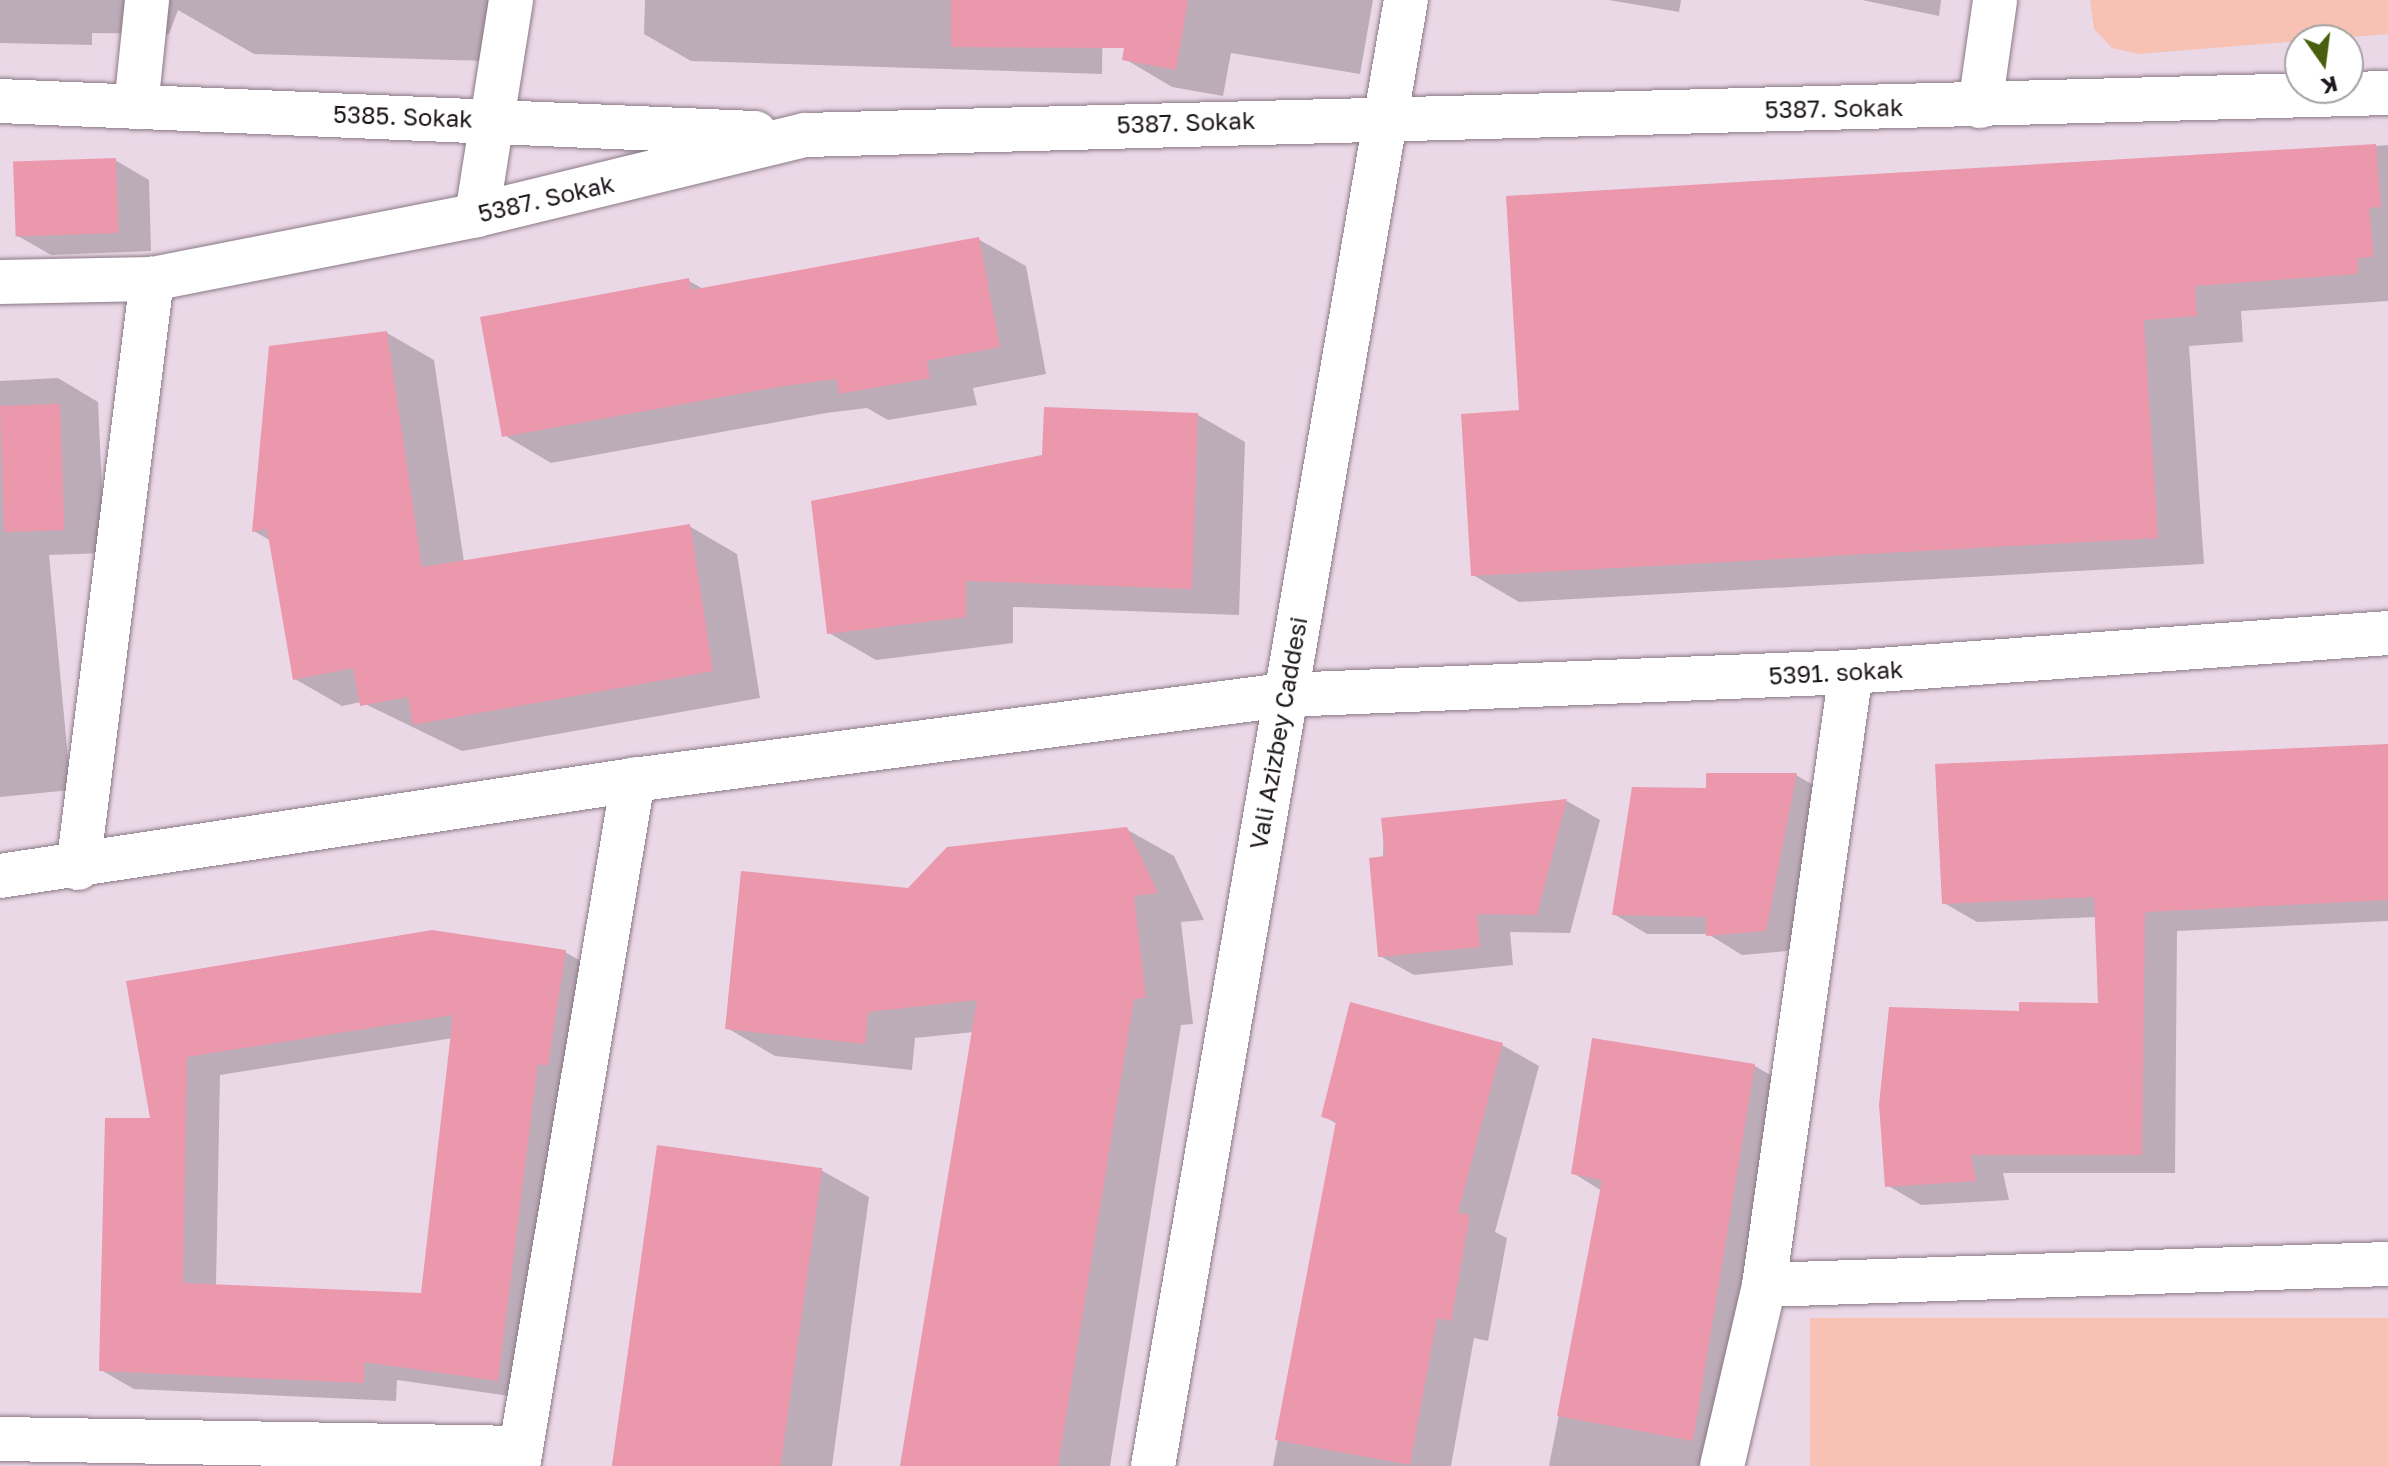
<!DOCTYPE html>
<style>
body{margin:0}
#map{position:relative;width:2388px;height:1466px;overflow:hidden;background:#ebd8e7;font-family:"Golos Text",sans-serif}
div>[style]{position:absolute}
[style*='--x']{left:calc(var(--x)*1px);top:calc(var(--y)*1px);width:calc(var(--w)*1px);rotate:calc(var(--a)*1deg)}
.green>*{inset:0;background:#f7c2b4;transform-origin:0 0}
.shadow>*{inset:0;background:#0003}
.building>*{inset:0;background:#eb97ac;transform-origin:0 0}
.roads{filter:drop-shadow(0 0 2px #8a7986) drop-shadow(0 0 2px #8a7986)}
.minor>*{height:44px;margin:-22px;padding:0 22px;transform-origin:22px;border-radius:22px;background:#fff}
.tertiary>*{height:44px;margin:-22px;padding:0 22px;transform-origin:22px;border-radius:22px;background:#fff}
span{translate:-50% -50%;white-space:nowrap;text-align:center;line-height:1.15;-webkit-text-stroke:6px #fff;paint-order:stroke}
.street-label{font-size:24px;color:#1d161c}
.north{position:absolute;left:2284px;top:24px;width:80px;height:80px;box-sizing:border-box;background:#fff;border:2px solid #a5a2a4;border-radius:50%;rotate:166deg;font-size:22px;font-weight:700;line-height:32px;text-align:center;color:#1d161c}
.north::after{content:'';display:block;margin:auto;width:28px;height:36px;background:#48600d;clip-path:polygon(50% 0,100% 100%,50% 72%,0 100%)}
</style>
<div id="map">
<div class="green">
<i style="clip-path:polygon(2090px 0,2388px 0,2388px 34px,2138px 54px,2112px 48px,2094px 29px)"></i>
<i style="left:2388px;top:1318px;width:148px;height:578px;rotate:90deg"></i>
</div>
<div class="shadow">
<i style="clip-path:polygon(0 0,518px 0,516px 62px,254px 54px,178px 10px,169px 34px,92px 33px,92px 45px,0 43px)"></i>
<i style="clip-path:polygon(645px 0,1103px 0,1102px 74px,691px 61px,644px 34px)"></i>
<i style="clip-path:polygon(1135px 0,1373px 0,1360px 74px,1231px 53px,1223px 96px,1172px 87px,1125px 59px)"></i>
<i style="clip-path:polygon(1609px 0,1681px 0,1679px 12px)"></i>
<i style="clip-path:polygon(1862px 0,1941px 0,1939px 16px)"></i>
<i style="clip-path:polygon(2388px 145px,2388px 301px,2241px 311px,2243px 342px,2189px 346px,2204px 564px,1519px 602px,1473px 575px,1522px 412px,2274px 154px)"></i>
<i style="clip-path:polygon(115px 160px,149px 180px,151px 251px,51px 255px,18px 236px)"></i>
<i style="clip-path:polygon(978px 239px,1026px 266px,1046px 374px,973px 388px,977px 405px,888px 420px,867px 408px,826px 413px,551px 463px,504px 435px,689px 281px,705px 290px)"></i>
<i style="clip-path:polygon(387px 333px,434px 360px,464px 562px,689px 526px,737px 554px,760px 698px,462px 751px,361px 702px,342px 706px,295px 679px,271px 541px,254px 531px)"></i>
<i style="clip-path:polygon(58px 378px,98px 402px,105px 553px,49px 555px,71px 790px,0 797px,0 381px)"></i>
<i style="clip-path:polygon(1198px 415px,1245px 442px,1239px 615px,1013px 607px,1013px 643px,876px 660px,829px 633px,1044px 457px)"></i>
<i style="clip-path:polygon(2388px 747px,2388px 921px,2177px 931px,2175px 1173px,2003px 1173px,2009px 1200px,1921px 1205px,1887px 1185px,2021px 1013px,2100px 1005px,2097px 917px,1977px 922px,1944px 903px)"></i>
<i style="clip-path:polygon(1796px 775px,1829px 794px,1799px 950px,1742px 955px,1708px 934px,1647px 934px,1614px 914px,1708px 790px)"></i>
<i style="clip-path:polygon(1567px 801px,1600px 820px,1570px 933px,1510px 932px,1513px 965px,1414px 975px,1380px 956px,1384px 820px)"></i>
<i style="clip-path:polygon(1126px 829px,1174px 856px,1204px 920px,1181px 922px,1193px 1024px,1181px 1025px,1110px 1466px,903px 1466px,974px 1032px,915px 1038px,912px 1070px,775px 1056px,727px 1028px,909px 890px)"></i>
<i style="clip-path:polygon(evenodd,565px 952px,598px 971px,531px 1399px,397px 1380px,396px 1401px,134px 1389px,101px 1370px,152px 1120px,128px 983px,565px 952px,453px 1038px,423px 1295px,216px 1287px,220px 1075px,453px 1038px)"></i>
<i style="clip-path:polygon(1594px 1040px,1755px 1066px,1799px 1092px,1722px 1466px,1549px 1466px,1602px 1191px,1573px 1173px)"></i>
<i style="clip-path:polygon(1502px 1045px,1539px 1066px,1495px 1232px,1507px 1238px,1488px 1341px,1474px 1338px,1451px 1466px,1273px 1466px,1337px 1124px,1323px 1116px)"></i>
<i style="clip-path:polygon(821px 1170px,869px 1197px,832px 1466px,615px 1466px)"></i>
</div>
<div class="building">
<i style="clip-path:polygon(951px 0,1188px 0,1176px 70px,1122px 60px,1124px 48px,951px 47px)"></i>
<i style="clip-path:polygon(2376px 144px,2381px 207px,2369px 208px,2374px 257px,2358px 258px,2358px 274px,2195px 286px,2197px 316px,2144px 320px,2158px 538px,1471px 576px,1461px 414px,1519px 410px,1506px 196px)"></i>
<i style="left:116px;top:158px;width:75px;height:103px;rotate:88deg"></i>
<i style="clip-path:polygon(979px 237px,1000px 347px,927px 361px,930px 378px,839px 394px,836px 379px,777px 387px,502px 437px,480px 317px,689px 278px,691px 290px)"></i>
<i style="clip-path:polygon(387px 331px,422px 567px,690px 524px,713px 671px,413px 725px,408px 697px,360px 706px,353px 668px,293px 680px,267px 529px,252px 532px,269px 346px)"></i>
<i style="left:60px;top:404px;width:126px;height:60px;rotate:88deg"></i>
<i style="clip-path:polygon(1044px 407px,1198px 413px,1192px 589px,966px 581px,966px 617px,827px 634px,811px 501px,1042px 455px)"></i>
<i style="clip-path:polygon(2388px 744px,2388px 900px,2145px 912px,2142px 1155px,1971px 1155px,1976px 1181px,1885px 1187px,1879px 1105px,1889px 1007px,2019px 1011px,2019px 1002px,2098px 1003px,2094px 897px,1942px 904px,1935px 764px)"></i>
<i style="clip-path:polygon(1706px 773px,1797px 773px,1766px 931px,1706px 936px,1706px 917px,1612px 915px,1632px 787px,1706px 788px)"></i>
<i style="clip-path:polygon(1567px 799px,1537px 915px,1477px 914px,1480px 947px,1378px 957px,1369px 858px,1385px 856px,1381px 818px)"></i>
<i style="clip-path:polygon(1127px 827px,1158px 893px,1134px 896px,1146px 998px,1134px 999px,1058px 1466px,900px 1466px,977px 1000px,868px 1012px,865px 1044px,725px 1029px,741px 871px,908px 888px,947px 847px)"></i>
<i style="clip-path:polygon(evenodd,432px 930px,566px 950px,548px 1066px,538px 1064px,498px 1381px,364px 1362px,364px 1383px,99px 1371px,105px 1118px,150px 1118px,126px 981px,432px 930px,453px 1015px,421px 1293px,183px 1283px,187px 1057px,453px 1015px)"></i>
<i style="clip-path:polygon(1350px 1002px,1503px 1043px,1458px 1213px,1470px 1215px,1451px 1321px,1437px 1318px,1410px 1465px,1275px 1440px,1336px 1121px,1321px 1117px)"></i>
<i style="clip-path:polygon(1592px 1038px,1755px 1064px,1693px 1441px,1557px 1416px,1602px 1180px,1571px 1174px)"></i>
<i style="left:657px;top:1145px;width:167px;height:324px;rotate:8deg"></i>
</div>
<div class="roads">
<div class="minor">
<i style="--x:0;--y:101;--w:756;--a:2.43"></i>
<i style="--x:1980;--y:106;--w:107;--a:-81.9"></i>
<i style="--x:136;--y:107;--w:108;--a:-84.1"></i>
<i style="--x:477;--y:215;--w:218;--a:-81"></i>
<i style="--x:0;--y:282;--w:152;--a:-1.1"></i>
<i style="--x:152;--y:279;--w:331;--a:-11.1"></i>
<i style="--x:477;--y:215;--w:338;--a:-13.7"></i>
<i style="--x:805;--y:135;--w:1584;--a:-1.52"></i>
<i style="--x:78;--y:868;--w:594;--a:-82.84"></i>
<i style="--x:0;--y:876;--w:640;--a:-8.62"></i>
<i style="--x:633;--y:780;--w:657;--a:-7.44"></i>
<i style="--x:1284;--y:695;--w:567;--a:-2.32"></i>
<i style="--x:1851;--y:672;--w:538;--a:-4.15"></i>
<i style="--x:1764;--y:1285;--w:624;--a:-1.93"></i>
<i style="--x:0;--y:1439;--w:521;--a:0.99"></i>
<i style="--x:518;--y:1466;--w:696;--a:-80.48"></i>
<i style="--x:1722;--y:1466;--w:186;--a:-76.9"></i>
<i style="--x:1764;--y:1285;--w:619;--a:-81.92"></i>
</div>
<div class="tertiary">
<i style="--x:1153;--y:1466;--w:1488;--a:-80.21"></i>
</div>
</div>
<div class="street-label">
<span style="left:1834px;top:108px;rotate:-1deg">5387. Sokak</span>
<span style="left:403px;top:116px;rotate:2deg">5385. Sokak</span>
<span style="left:1186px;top:122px;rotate:-2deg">5387. Sokak</span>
<span style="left:546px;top:198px;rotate:-13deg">5387. Sokak</span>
<span style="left:1836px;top:672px;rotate:-3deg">5391. sokak</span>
<span style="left:1278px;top:733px;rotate:-80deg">Vali Azizbey Caddesi</span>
</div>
<div class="north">K</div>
</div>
